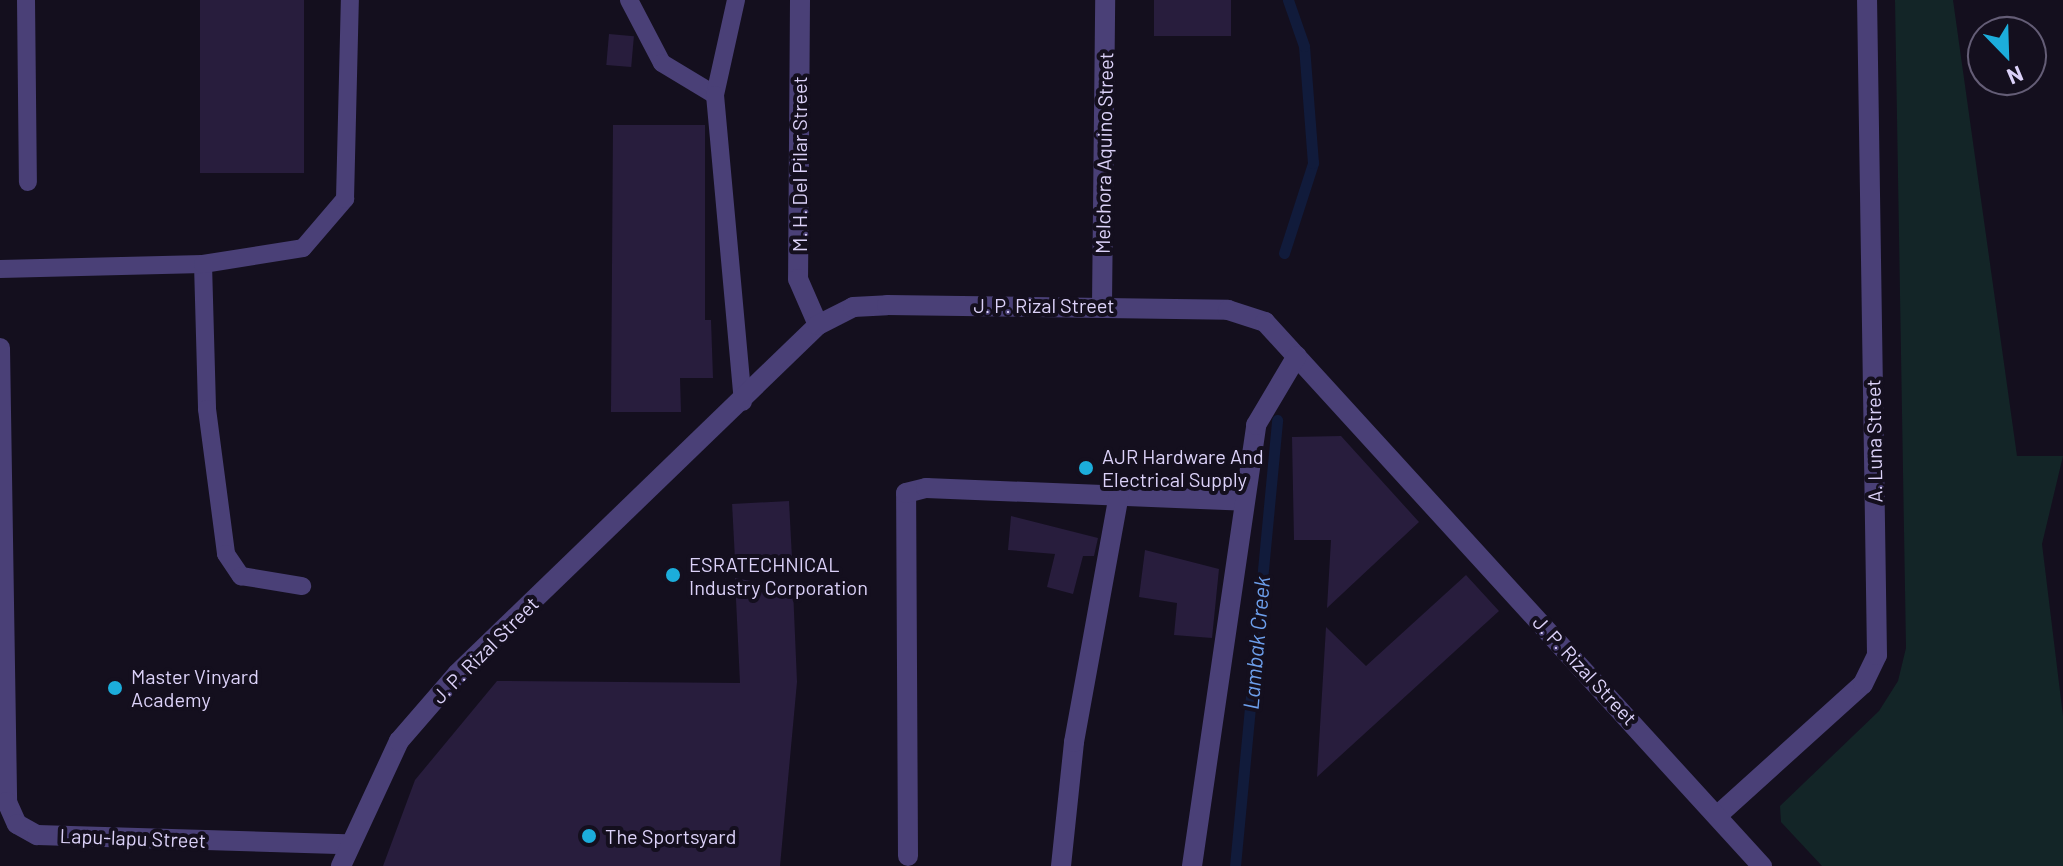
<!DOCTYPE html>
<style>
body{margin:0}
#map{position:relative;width:2063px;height:866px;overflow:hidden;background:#140f1e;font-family:Barlow,sans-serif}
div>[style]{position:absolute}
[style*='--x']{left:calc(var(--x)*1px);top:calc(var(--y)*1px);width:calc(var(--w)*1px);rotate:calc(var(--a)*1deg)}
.green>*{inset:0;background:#132527}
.stream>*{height:11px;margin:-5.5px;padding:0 5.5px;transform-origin:5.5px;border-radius:5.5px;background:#111b3b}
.building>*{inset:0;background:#281d3d;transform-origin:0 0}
.lane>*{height:18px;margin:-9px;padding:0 9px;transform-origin:9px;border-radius:9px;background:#4a4077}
.street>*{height:20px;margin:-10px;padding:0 10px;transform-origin:10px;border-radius:10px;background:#4a4077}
.dots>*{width:22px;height:22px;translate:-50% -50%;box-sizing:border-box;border:4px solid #140f1e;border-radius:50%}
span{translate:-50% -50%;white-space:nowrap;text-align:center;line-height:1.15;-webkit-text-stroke:8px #140f1e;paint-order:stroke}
.street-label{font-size:20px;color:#dcd2f9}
.poi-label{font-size:20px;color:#dcd2f9}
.left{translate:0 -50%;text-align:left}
.water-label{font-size:22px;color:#6d9fec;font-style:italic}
.north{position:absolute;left:1967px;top:16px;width:80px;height:80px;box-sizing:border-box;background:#140f1e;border:2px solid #645d76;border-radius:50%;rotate:157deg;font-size:22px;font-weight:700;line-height:32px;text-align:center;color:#dcd2f9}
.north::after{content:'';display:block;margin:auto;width:28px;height:36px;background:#1caddb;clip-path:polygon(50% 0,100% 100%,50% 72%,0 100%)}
</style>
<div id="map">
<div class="green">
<i style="clip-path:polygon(1895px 0,1953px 0,2017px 456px,2063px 456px,2042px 544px,2063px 716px,2063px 866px,1822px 866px,1781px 822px,1780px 806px,1879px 711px,1898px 681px,1906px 648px)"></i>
</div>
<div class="stream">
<i style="--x:1284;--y:253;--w:95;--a:-72.1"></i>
<i style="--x:1313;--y:163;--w:117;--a:-94.4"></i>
<i style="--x:1304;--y:46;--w:49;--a:-109.2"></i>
<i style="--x:1235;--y:866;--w:448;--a:-84.6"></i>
</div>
<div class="building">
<i style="left:200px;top:0;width:104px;height:173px"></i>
<i style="left:1154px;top:0;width:77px;height:36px"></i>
<i style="left:609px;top:34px;width:25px;height:31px;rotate:5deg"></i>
<i style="clip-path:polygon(613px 125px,705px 125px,705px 320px,711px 320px,713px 378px,680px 378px,681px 412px,611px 412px)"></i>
<i style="clip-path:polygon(1341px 436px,1419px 522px,1327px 608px,1331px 540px,1294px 540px,1292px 437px)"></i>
<i style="left:789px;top:501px;width:59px;height:57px;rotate:87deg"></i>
<i style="clip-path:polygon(1011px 516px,1098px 538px,1094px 556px,1083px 556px,1073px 594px,1047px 587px,1055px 554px,1008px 550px)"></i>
<i style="clip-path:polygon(1145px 550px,1219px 569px,1212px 638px,1174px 635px,1177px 603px,1139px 597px)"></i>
<i style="clip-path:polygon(1466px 575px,1499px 611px,1317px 777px,1326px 627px,1366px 666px)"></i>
<i style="clip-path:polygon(735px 578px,793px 589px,797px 682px,780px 866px,383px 866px,415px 780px,497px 681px,740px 683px)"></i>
</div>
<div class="lane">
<i style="--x:26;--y:0;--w:182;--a:89.4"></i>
<i style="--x:629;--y:0;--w:71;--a:62.4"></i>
<i style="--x:662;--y:63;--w:62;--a:31.1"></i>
<i style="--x:736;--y:0;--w:97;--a:102.5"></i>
<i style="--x:715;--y:95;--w:308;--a:84.8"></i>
<i style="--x:203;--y:264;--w:145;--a:88.4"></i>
<i style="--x:207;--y:409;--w:146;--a:82.5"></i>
<i style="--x:226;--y:554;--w:27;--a:56"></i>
<i style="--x:241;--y:576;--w:62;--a:9.3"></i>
<i style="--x:0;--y:269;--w:203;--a:-1.4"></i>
<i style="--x:203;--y:264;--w:101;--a:-9.1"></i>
<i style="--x:303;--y:248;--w:65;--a:-49.4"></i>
<i style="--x:345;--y:199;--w:199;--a:-88.6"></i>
</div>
<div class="street">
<i style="--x:800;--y:0;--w:279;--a:90.4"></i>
<i style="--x:798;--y:279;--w:50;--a:66.5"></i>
<i style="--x:1102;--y:305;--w:305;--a:-89.4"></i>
<i style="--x:0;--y:348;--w:454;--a:89.1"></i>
<i style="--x:7;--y:802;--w:24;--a:66"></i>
<i style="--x:17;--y:824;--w:23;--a:29"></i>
<i style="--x:37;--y:835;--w:309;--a:1.7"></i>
<i style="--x:1718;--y:815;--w:195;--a:-42.1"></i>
<i style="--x:1863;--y:684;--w:32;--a:-64"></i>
<i style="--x:1877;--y:655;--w:655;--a:-90.87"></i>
<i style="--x:908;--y:856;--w:363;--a:-90.3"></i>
<i style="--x:906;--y:493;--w:21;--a:-14"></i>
<i style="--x:926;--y:488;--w:319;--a:2.3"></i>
<i style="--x:341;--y:866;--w:138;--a:-65.1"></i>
<i style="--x:399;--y:741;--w:89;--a:-49.1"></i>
<i style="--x:457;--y:674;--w:502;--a:-44.03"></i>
<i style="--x:818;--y:325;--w:39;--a:-27"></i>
<i style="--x:853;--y:307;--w:34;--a:-3"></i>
<i style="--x:887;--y:305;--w:341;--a:0.8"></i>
<i style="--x:1228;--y:310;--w:39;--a:18"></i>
<i style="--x:1265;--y:322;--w:737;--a:47.59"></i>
<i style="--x:1061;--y:866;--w:125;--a:-84"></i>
<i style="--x:1074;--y:742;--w:252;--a:-79.7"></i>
<i style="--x:1192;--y:866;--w:446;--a:-81.7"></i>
<i style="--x:1256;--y:425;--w:80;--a:-59.3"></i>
</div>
<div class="dots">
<i style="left:1086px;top:468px;background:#1caddb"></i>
<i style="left:673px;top:575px;background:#1caddb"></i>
<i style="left:115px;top:688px;background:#1caddb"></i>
<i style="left:589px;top:836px;background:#1caddb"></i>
</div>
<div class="street-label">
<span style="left:1104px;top:153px;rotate:-89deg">Melchora Aquino Street</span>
<span style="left:799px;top:164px;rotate:-90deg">M. H. Del Pilar Street</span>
<span style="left:1044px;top:305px">J. P. Rizal Street</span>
<span style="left:1874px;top:441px;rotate:-91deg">A. Luna Street</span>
<span style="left:485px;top:650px;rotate:-45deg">J. P. Rizal Street</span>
<span style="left:1585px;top:670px;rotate:47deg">J. P. Rizal Street</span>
<span style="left:133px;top:838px;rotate:2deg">Lapu-lapu Street</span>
</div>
<div class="poi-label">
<span class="left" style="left:1102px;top:468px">AJR Hardware And<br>Electrical Supply</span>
<span class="left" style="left:689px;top:576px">ESRATECHNICAL<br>Industry Corporation</span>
<span class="left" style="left:131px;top:688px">Master Vinyard<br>Academy</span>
<span class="left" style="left:605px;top:836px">The Sportsyard</span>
</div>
<div class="water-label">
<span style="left:1256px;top:643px;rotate:-85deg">Lambak Creek</span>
</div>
<div class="north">N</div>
</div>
